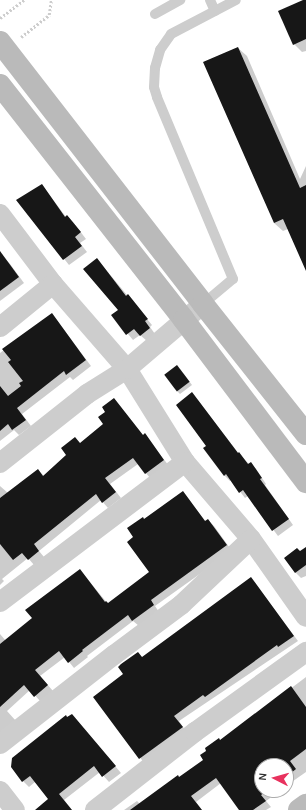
<!DOCTYPE html>
<style>
body{margin:0}
#map{position:relative;width:306px;height:810px;overflow:hidden;background:#fff;font-family:Karla,sans-serif}
div>[style]{position:absolute}
[style*='--x']{left:calc(var(--x)*1px);top:calc(var(--y)*1px);width:calc(var(--w)*1px);rotate:calc(var(--a)*1deg)}
.shadow>*{inset:0;background:#0003}
.building>*{inset:0;background:#171717;transform-origin:0 0}
.path>*{height:2.5px;margin-top:-1.25px;transform-origin:0;background:repeating-linear-gradient(90deg,#cdcdcd 0 2px,transparent 0 4px)}
.lane>*{height:10px;margin:-5px;padding:0 5px;transform-origin:5px;border-radius:5px;background:#cdcdcd}
.street>*{height:20px;margin:-10px;padding:0 10px;transform-origin:10px;border-radius:10px;background:#cdcdcd}
.secondary>*{height:22px;margin:-11px;padding:0 11px;transform-origin:11px;border-radius:11px;background:#bababa}
span{translate:-50% -50%;white-space:nowrap;text-align:center;line-height:1.15;-webkit-text-stroke:4px #fff;paint-order:stroke}
.north{position:absolute;left:254px;top:758px;width:40px;height:40px;box-sizing:border-box;background:#fff;border:1px solid #acacac;border-radius:50%;rotate:276deg;font-size:11px;font-weight:700;line-height:16px;text-align:center;color:#303030}
.north::after{content:'';display:block;margin:auto;width:14px;height:18px;background:#e8325e;clip-path:polygon(50% 0,100% 100%,50% 72%,0 100%)}
</style>
<div id="map">
<div class="shadow">
<i style="clip-path:polygon(306px 0,306px 51px,302px 52px,294px 44px)"></i>
<i style="clip-path:polygon(238px 48px,247px 56px,300px 179px,306px 166px,306px 269px,288px 229px,283px 231px,274px 223px)"></i>
<i style="clip-path:polygon(42px 185px,66px 217px,67px 216px,73px 222px,86px 239px,80px 243px,87px 252px,69px 265px,18px 201px)"></i>
<i style="clip-path:polygon(0 257px,4px 258px,10px 264px,24px 283px,0 301px)"></i>
<i style="clip-path:polygon(97px 259px,152px 325px,150px 327px,155px 334px,147px 341px,140px 335px,133px 340px,112px 315px,120px 310px)"></i>
<i style="clip-path:polygon(52px 314px,91px 366px,73px 380px,70px 377px,22px 414px,31px 426px,19px 435px,14px 430px,0 441px,0 353px)"></i>
<i style="clip-path:polygon(180px 369px,192px 385px,180px 394px,177px 391px)"></i>
<i style="clip-path:polygon(197px 399px,239px 454px,249px 464px,251px 463px,256px 469px,266px 484px,265px 485px,293px 525px,278px 536px,248px 496px,245px 498px,231px 480px,230px 481px,224px 475px,207px 446px)"></i>
<i style="clip-path:polygon(145px 435px,169px 466px,151px 479px,138px 464px,110px 484px,121px 498px,108px 508px,101px 500px,39px 551px,44px 557px,34px 565px,28px 558px,2px 579px,4px 581px,0 585px,0 486px,8px 493px,38px 470px,44px 476px,80px 444px)"></i>
<i style="clip-path:polygon(183px 492px,206px 522px,208px 520px,214px 526px,232px 551px,155px 606px,159px 612px,139px 626px,133px 621px,87px 656px,88px 657px,74px 668px,65px 657px,40px 676px,53px 691px,41px 702px,30px 690px,7px 711px,16px 721px,0 734px,0 634px,6px 641px,33px 618px,80px 570px,108px 604px,151px 573px,135px 538px,145px 520px)"></i>
<i style="clip-path:polygon(306px 548px,306px 576px,301px 578px,295px 572px,300px 552px)"></i>
<i style="clip-path:polygon(251px 578px,298px 641px,179px 721px,187px 733px,145px 764px,94px 697px)"></i>
<i style="clip-path:polygon(306px 677px,306px 772px,286px 786px,286px 766px,262px 766px,262px 790px,281px 790px,266px 801px,271px 807px,266px 810px,240px 810px,221px 783px,196px 802px,202px 810px,124px 810px,137px 801px,140px 804px,180px 778px,205px 760px,221px 741px)"></i>
<i style="clip-path:polygon(68px 718px,77px 721px,121px 773px,109px 782px,100px 772px,64px 800px,72px 810px,49px 810px,50px 800px,35px 782px,29px 787px,23px 781px)"></i>
</div>
<div class="building">
<i style="clip-path:polygon(303px 0,306px 0,306px 39px,293px 45px,278px 11px)"></i>
<i style="clip-path:polygon(238px 47px,300px 188px,306px 185px,306px 271px,283px 219px,274px 223px,203px 62px)"></i>
<i style="clip-path:polygon(42px 184px,65px 217px,67px 215px,81px 232px,75px 237px,82px 246px,63px 260px,16px 200px)"></i>
<i style="clip-path:polygon(0 251px,19px 277px,0 291px)"></i>
<i style="clip-path:polygon(97px 258px,126px 296px,128px 294px,148px 319px,145px 321px,150px 328px,140px 336px,134px 329px,126px 335px,111px 315px,118px 310px,83px 269px)"></i>
<i style="clip-path:polygon(52px 313px,86px 360px,66px 375px,64px 371px,17px 408px,26px 420px,12px 430px,8px 424px,0 431px,0 386px,8px 396px,21px 386px,19px 383px,23px 381px,8px 362px,11px 360px,2px 349px)"></i>
<i style="left:177px;top:365px;width:21px;height:16px;rotate:53deg"></i>
<i style="clip-path:polygon(192px 392px,238px 453px,239px 452px,248px 464px,251px 462px,262px 478px,260px 479px,289px 519px,272px 531px,243px 490px,239px 493px,226px 474px,224px 476px,203px 448px,206px 446px,176px 405px)"></i>
<i style="clip-path:polygon(114px 398px,143px 435px,145px 433px,164px 460px,145px 474px,133px 458px,105px 478px,116px 492px,102px 503px,96px 494px,34px 544px,39px 551px,28px 560px,22px 553px,13px 560px,0 544px,0 498px,38px 469px,43px 476px,66px 455px,61px 448px,75px 437px,80px 443px,103px 424px,98px 417px,105px 412px,102px 407px)"></i>
<i style="clip-path:polygon(183px 491px,205px 521px,208px 519px,227px 545px,151px 600px,154px 605px,132px 621px,128px 615px,82px 650px,83px 651px,68px 663px,59px 651px,35px 670px,48px 685px,34px 697px,24px 685px,0 707px,0 644px,32px 618px,25px 610px,80px 569px,105px 602px,106px 601px,108px 603px,149px 572px,127px 542px,133px 537px,127px 528px,143px 517px,144px 519px)"></i>
<i style="clip-path:polygon(306px 547px,306px 565px,295px 573px,284px 558px,297px 548px,300px 551px)"></i>
<i style="clip-path:polygon(251px 577px,294px 636px,278px 647px,277px 645px,205px 697px,203px 695px,174px 716px,183px 727px,139px 759px,93px 697px,123px 674px,118px 667px,121px 664px,138px 652px,142px 657px)"></i>
<i style="clip-path:polygon(291px 686px,306px 707px,306px 749px,290px 761px,296px 769px,286px 777px,286px 766px,262px 766px,262px 790px,268px 790px,261px 795px,266px 801px,253px 810px,239px 810px,216px 778px,191px 796px,202px 810px,130px 810px,178px 775px,179px 777px,203px 760px,200px 755px,206px 751px,205px 748px,219px 738px,220px 740px)"></i>
<i style="clip-path:polygon(72px 714px,116px 766px,102px 777px,94px 766px,59px 794px,72px 810px,35px 810px,48px 799px,30px 776px,22px 782px,11px 767px,12px 758px,66px 715px,67px 717px)"></i>
</div>
<div class="path">
<i style="--x:0;--y:18;--w:30;--a:-37"></i>
<i style="--x:21;--y:37;--w:36;--a:-38"></i>
<i style="--x:49;--y:15;--w:15;--a:-82"></i>
</div>
<div class="lane">
<i style="--x:210;--y:0;--w:12;--a:66"></i>
<i style="--x:155;--y:14;--w:29;--a:-29"></i>
<i style="--x:203;--y:304;--w:39;--a:-40"></i>
<i style="--x:233;--y:279;--w:197;--a:-112.7"></i>
<i style="--x:157;--y:97;--w:10;--a:-107"></i>
<i style="--x:154;--y:87;--w:19;--a:-87"></i>
<i style="--x:155;--y:68;--w:19;--a:-74"></i>
<i style="--x:160;--y:50;--w:19;--a:-55"></i>
<i style="--x:171;--y:34;--w:73;--a:-27.6"></i>
</div>
<div class="street">
<i style="--x:0;--y:214;--w:88;--a:52.9"></i>
<i style="--x:53;--y:284;--w:68;--a:140.9"></i>
<i style="--x:53;--y:284;--w:113;--a:49"></i>
<i style="--x:127;--y:369;--w:110;--a:58.1"></i>
<i style="--x:185;--y:462;--w:101;--a:49.4"></i>
<i style="--x:251;--y:539;--w:95;--a:54.8"></i>
<i style="--x:0;--y:463;--w:111;--a:-38.4"></i>
<i style="--x:87;--y:394;--w:47;--a:-32"></i>
<i style="--x:127;--y:369;--w:100;--a:-40.5"></i>
<i style="--x:0;--y:602;--w:232;--a:-37.1"></i>
<i style="--x:0;--y:744;--w:145;--a:-38"></i>
<i style="--x:114;--y:655;--w:84;--a:-36.7"></i>
<i style="--x:181;--y:605;--w:96;--a:-43.3"></i>
<i style="--x:0;--y:791;--w:24;--a:52"></i>
<i style="--x:95;--y:810;--w:127;--a:-38"></i>
<i style="--x:195;--y:732;--w:137;--a:-35.8"></i>
</div>
<div class="secondary">
<i style="--x:0;--y:42;--w:331;--a:52.2"></i>
<i style="--x:203;--y:304;--w:166;--a:51.6"></i>
<i style="--x:0;--y:85;--w:298;--a:51.9"></i>
<i style="--x:184;--y:320;--w:203;--a:53"></i>
<i style="--x:299;--y:810;--w:9;--a:-36"></i>
</div>
<div class="north">N</div>
</div>
